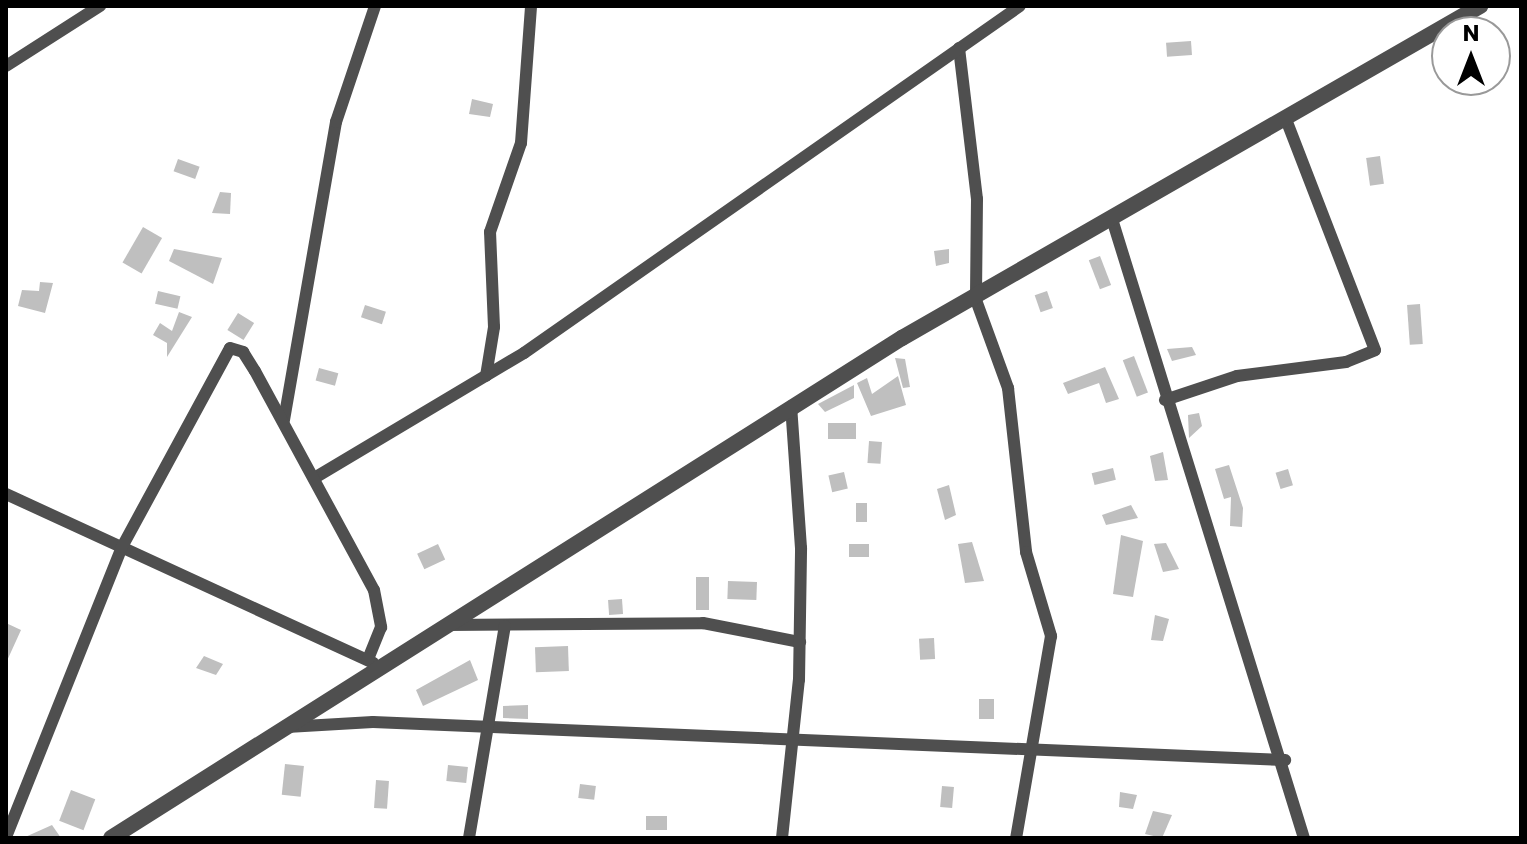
<!DOCTYPE html>
<style>
body{margin:0}
#map{position:relative;width:1527px;height:844px;overflow:hidden;background:#fff;font-family:Poppins,sans-serif}
div>[style]{position:absolute}
[style*='--x']{left:calc(var(--x)*1px);top:calc(var(--y)*1px);width:calc(var(--w)*1px);rotate:calc(var(--a)*1deg)}
.building>*{inset:0;background:#bfbfbf;transform-origin:0 0}
.minor>*{height:12px;margin:-6px;padding:0 6px;transform-origin:6px;border-radius:6px;background:#4f4f4f}
.tertiary>*{height:16px;margin:-8px;padding:0 8px;transform-origin:8px;border-radius:8px;background:#4f4f4f}
span{translate:-50% -50%;white-space:nowrap;text-align:center;line-height:1.15;-webkit-text-stroke:6px #fff;paint-order:stroke}
.frame{position:absolute;inset:0;border:8px solid #000;pointer-events:none}
.north{position:absolute;left:1431px;top:16px;width:80px;height:80px;box-sizing:border-box;background:#fff;border:2px solid #999;border-radius:50%;rotate:0deg;font-size:22px;font-weight:700;line-height:32px;text-align:center;color:#000}
.north::after{content:'';display:block;margin:auto;width:28px;height:36px;background:#000;clip-path:polygon(50% 0,100% 100%,50% 72%,0 100%)}
</style>
<div id="map">
<div class="building">
<i style="left:1191px;top:41px;width:14px;height:25px;rotate:86deg"></i>
<i style="clip-path:polygon(472px 99px,493px 104px,490px 117px,469px 114px)"></i>
<i style="left:1380px;top:156px;width:28px;height:14px;rotate:82deg"></i>
<i style="left:178px;top:159px;width:23px;height:13px;rotate:20deg"></i>
<i style="clip-path:polygon(220px 192px,231px 193px,230px 214px,212px 213px)"></i>
<i style="left:143px;top:227px;width:22px;height:41px;rotate:30deg"></i>
<i style="clip-path:polygon(174px 249px,222px 258px,213px 284px,169px 261px)"></i>
<i style="clip-path:polygon(949px 249px,949px 263px,936px 266px,934px 251px)"></i>
<i style="left:1100px;top:256px;width:31px;height:12px;rotate:69deg"></i>
<i style="clip-path:polygon(40px 282px,53px 283px,45px 313px,18px 306px,22px 290px,39px 291px)"></i>
<i style="left:158px;top:291px;width:23px;height:13px;rotate:13deg"></i>
<i style="left:1047px;top:291px;width:18px;height:13px;rotate:71deg"></i>
<i style="left:1420px;top:304px;width:40px;height:13px;rotate:86deg"></i>
<i style="left:365px;top:305px;width:22px;height:13px;rotate:18deg"></i>
<i style="clip-path:polygon(179px 312px,192px 317px,167px 357px,167px 343px,153px 335px,160px 323px,172px 331px)"></i>
<i style="left:238px;top:313px;width:19px;height:20px;rotate:32deg"></i>
<i style="clip-path:polygon(1192px 347px,1196px 355px,1172px 361px,1167px 349px)"></i>
<i style="left:1134px;top:356px;width:39px;height:12px;rotate:69deg"></i>
<i style="clip-path:polygon(895px 358px,905px 359px,910px 387px,903px 388px)"></i>
<i style="clip-path:polygon(1105px 367px,1119px 399px,1106px 403px,1099px 383px,1068px 394px,1063px 383px)"></i>
<i style="left:319px;top:368px;width:20px;height:13px;rotate:15deg"></i>
<i style="clip-path:polygon(898px 376px,906px 405px,871px 416px,857px 383px,867px 378px,872px 394px)"></i>
<i style="clip-path:polygon(854px 385px,854px 398px,825px 412px,818px 404px)"></i>
<i style="clip-path:polygon(1199px 413px,1202px 426px,1189px 438px,1188px 415px)"></i>
<i style="left:856px;top:423px;width:16px;height:28px;rotate:90deg"></i>
<i style="left:869px;top:441px;width:13px;height:22px;rotate:4deg"></i>
<i style="clip-path:polygon(1163px 452px,1168px 480px,1155px 481px,1150px 456px)"></i>
<i style="clip-path:polygon(1229px 465px,1243px 508px,1242px 527px,1230px 526px,1231px 497px,1224px 499px,1215px 469px)"></i>
<i style="left:1113px;top:468px;width:12px;height:22px;rotate:76deg"></i>
<i style="left:1288px;top:469px;width:17px;height:13px;rotate:73deg"></i>
<i style="left:844px;top:472px;width:17px;height:16px;rotate:77deg"></i>
<i style="clip-path:polygon(949px 485px,956px 515px,945px 520px,937px 489px)"></i>
<i style="left:856px;top:503px;width:11px;height:19px"></i>
<i style="clip-path:polygon(1131px 505px,1138px 518px,1106px 525px,1102px 515px)"></i>
<i style="clip-path:polygon(1121px 535px,1143px 541px,1133px 597px,1113px 594px)"></i>
<i style="clip-path:polygon(972px 542px,984px 581px,965px 583px,958px 544px)"></i>
<i style="clip-path:polygon(1166px 543px,1179px 569px,1163px 572px,1154px 544px)"></i>
<i style="left:438px;top:544px;width:17px;height:23px;rotate:65deg"></i>
<i style="left:869px;top:544px;width:13px;height:20px;rotate:90deg"></i>
<i style="left:696px;top:577px;width:13px;height:33px"></i>
<i style="left:728px;top:581px;width:29px;height:18px;rotate:2deg"></i>
<i style="left:622px;top:599px;width:15px;height:14px;rotate:86deg"></i>
<i style="clip-path:polygon(1155px 615px,1169px 619px,1163px 641px,1151px 640px)"></i>
<i style="clip-path:polygon(6px 623px,21px 630px,6px 663px)"></i>
<i style="left:934px;top:638px;width:21px;height:15px;rotate:87deg"></i>
<i style="left:568px;top:646px;width:25px;height:33px;rotate:88deg"></i>
<i style="clip-path:polygon(204px 656px,223px 664px,216px 675px,196px 668px)"></i>
<i style="clip-path:polygon(470px 660px,478px 680px,423px 706px,416px 690px)"></i>
<i style="left:979px;top:699px;width:15px;height:20px"></i>
<i style="clip-path:polygon(528px 705px,528px 719px,503px 718px,503px 706px)"></i>
<i style="left:285px;top:764px;width:19px;height:31px;rotate:6deg"></i>
<i style="left:448px;top:765px;width:20px;height:16px;rotate:6deg"></i>
<i style="left:376px;top:780px;width:13px;height:28px;rotate:4deg"></i>
<i style="left:580px;top:784px;width:16px;height:14px;rotate:7deg"></i>
<i style="left:942px;top:786px;width:12px;height:21px;rotate:5deg"></i>
<i style="left:71px;top:790px;width:26px;height:33px;rotate:21deg"></i>
<i style="clip-path:polygon(1120px 792px,1137px 795px,1133px 809px,1119px 807px)"></i>
<i style="clip-path:polygon(1153px 811px,1172px 815px,1162px 838px,1145px 834px)"></i>
<i style="left:646px;top:816px;width:21px;height:14px"></i>
<i style="clip-path:polygon(52px 825px,61px 838px,23px 838px)"></i>
</div>
<div class="minor">
<i style="--x:959;--y:48;--w:152;--a:83.2"></i>
<i style="--x:977;--y:199;--w:101;--a:90.6"></i>
<i style="--x:976;--y:300;--w:94;--a:70"></i>
<i style="--x:1008;--y:388;--w:165;--a:83.7"></i>
<i style="--x:1026;--y:552;--w:88;--a:73.4"></i>
<i style="--x:1051;--y:636;--w:205;--a:99.8"></i>
<i style="--x:6;--y:66;--w:112;--a:-32.6"></i>
<i style="--x:1112;--y:219;--w:648;--a:72.77"></i>
<i style="--x:486;--y:376;--w:50;--a:-80.7"></i>
<i style="--x:494;--y:327;--w:95;--a:-92.4"></i>
<i style="--x:490;--y:232;--w:94;--a:-70.8"></i>
<i style="--x:521;--y:143;--w:137;--a:-85.8"></i>
<i style="--x:1165;--y:400;--w:76;--a:-18.4"></i>
<i style="--x:1237;--y:376;--w:110;--a:-7.3"></i>
<i style="--x:1346;--y:362;--w:31;--a:-22"></i>
<i style="--x:1375;--y:350;--w:244;--a:-111.1"></i>
<i style="--x:284;--y:420;--w:303;--a:-80.1"></i>
<i style="--x:336;--y:122;--w:122;--a:-71.4"></i>
<i style="--x:316;--y:477;--w:242;--a:-30.8"></i>
<i style="--x:524;--y:353;--w:605;--a:-34.98"></i>
<i style="--x:6;--y:494;--w:404;--a:24.7"></i>
<i style="--x:447;--y:625;--w:256;--a:-0.4"></i>
<i style="--x:703;--y:623;--w:99;--a:11.1"></i>
<i style="--x:287;--y:727;--w:86;--a:-3.3"></i>
<i style="--x:373;--y:722;--w:913;--a:2.39"></i>
<i style="--x:6;--y:837;--w:312;--a:-68.2"></i>
<i style="--x:122;--y:547;--w:226;--a:-61.5"></i>
<i style="--x:230;--y:348;--w:14;--a:17"></i>
<i style="--x:243;--y:352;--w:22;--a:58"></i>
<i style="--x:255;--y:371;--w:249;--a:61.5"></i>
<i style="--x:374;--y:590;--w:38;--a:79"></i>
<i style="--x:381;--y:627;--w:35;--a:112"></i>
<i style="--x:469;--y:838;--w:215;--a:-80.4"></i>
<i style="--x:782;--y:838;--w:159;--a:-83.9"></i>
<i style="--x:799;--y:680;--w:132;--a:-89.1"></i>
<i style="--x:801;--y:548;--w:142;--a:-94"></i>
</div>
<div class="tertiary">
<i style="--x:111;--y:838;--w:936;--a:-32.3"></i>
<i style="--x:902;--y:338;--w:667;--a:-29.87"></i>
</div>
<div class="frame"></div>
<div class="north">N</div>
</div>
